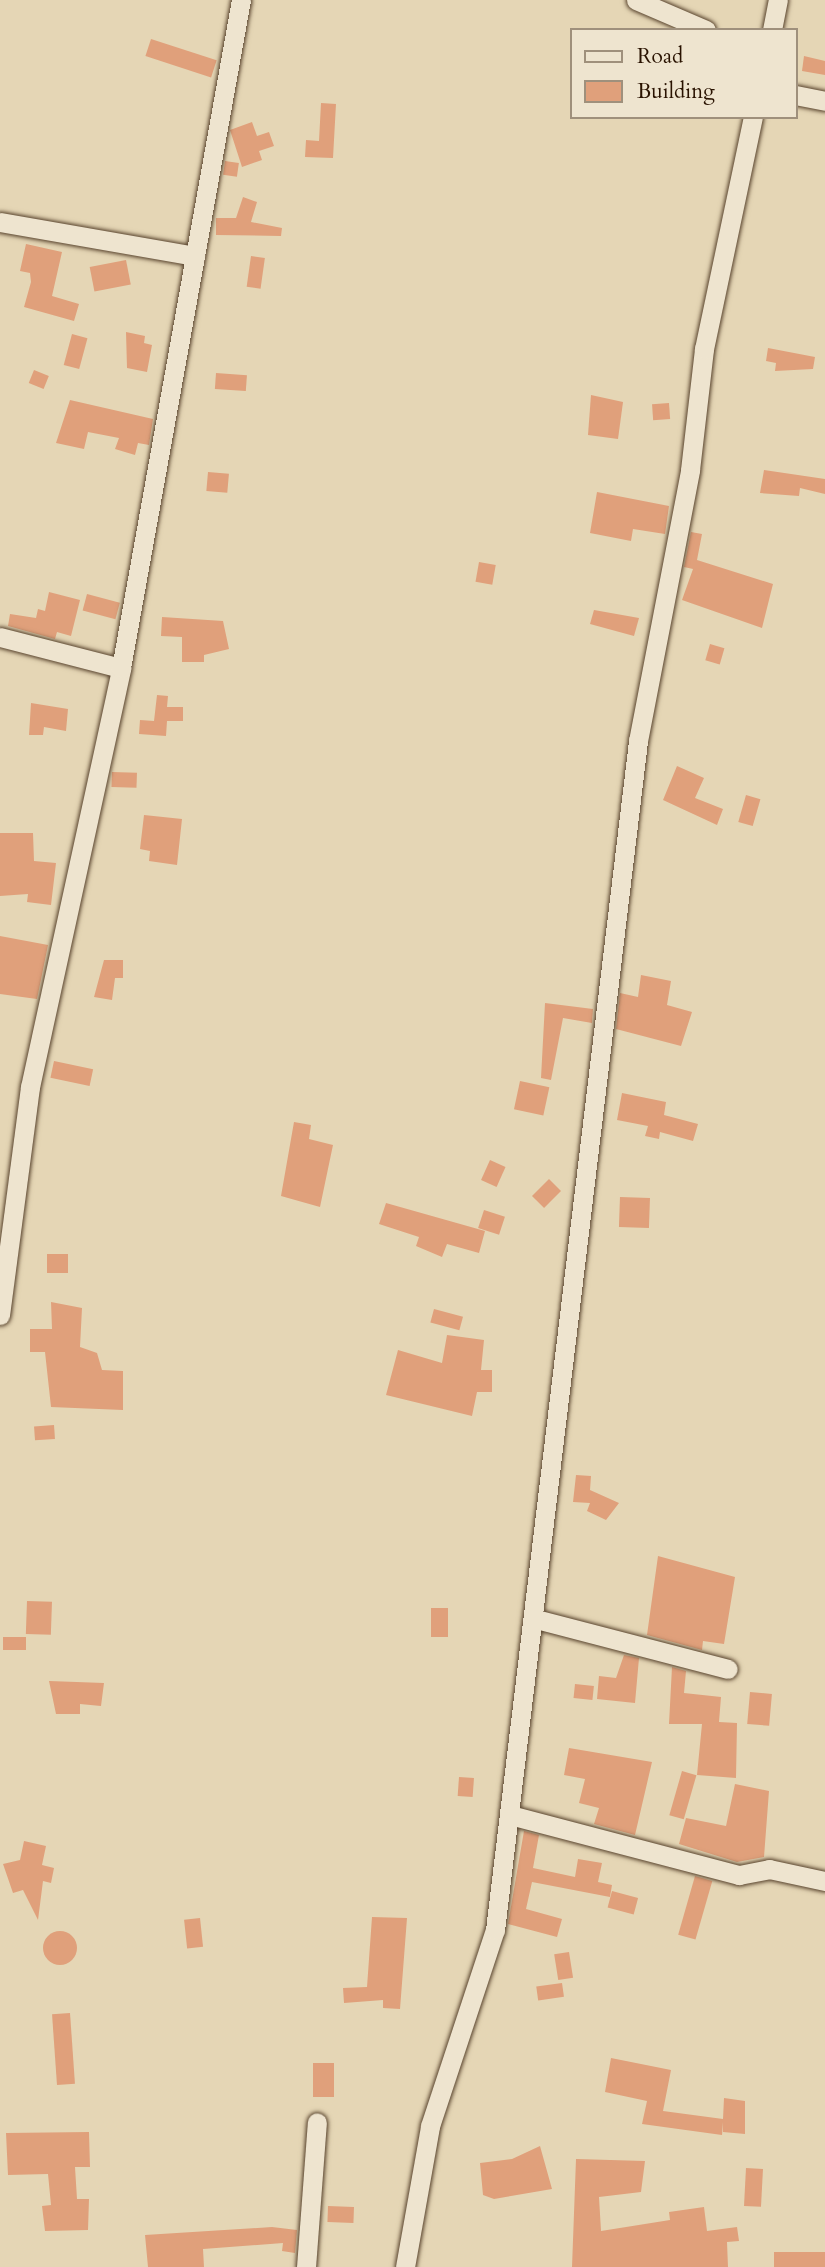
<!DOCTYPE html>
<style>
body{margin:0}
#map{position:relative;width:825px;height:2267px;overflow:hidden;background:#e5d6b5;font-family:Cardo,serif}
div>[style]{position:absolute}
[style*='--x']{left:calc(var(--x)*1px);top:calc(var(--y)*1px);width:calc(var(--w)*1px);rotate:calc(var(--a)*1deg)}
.building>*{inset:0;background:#e0a07b;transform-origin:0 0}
.round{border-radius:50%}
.roads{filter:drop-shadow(0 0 2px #58432d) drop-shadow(0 0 2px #58432d)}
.street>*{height:19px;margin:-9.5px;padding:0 9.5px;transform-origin:9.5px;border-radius:9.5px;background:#eee4cf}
span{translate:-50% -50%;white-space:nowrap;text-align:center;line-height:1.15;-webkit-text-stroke:5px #eee4cf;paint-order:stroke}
.legend{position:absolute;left:570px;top:28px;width:228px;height:91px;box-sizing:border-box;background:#eee4cf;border:2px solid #9f907c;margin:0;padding:9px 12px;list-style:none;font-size:21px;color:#291200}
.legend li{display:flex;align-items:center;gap:14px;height:35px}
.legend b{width:35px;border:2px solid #9f907c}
</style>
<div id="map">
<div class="building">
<i style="left:151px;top:39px;width:69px;height:18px;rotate:18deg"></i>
<i style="clip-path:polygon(804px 56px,825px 61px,825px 75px,802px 71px)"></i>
<i style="clip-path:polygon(321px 103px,336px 104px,333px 158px,305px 157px,306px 140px,319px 141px)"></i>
<i style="clip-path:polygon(252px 122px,257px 136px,269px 132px,274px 146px,259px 151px,262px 160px,242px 167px,230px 130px)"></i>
<i style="left:225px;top:161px;width:14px;height:14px;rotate:8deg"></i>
<i style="clip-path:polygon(243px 197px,257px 202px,251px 222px,282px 228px,281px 236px,216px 235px,216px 218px,236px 218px)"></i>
<i style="clip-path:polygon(26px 244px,62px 252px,52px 296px,79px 304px,74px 321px,24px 307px,31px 282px,30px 273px,20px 271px)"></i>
<i style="left:251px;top:256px;width:14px;height:31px;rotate:8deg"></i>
<i style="left:126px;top:260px;width:25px;height:37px;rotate:79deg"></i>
<i style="clip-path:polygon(126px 332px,145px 336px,144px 343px,152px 345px,147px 372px,127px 368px)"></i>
<i style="left:72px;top:334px;width:16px;height:32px;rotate:15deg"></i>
<i style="clip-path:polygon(768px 348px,815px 357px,813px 369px,775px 371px,776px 363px,766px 361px)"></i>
<i style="left:34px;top:370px;width:16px;height:14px;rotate:22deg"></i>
<i style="left:216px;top:373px;width:31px;height:16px;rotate:4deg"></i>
<i style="clip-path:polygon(591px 395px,623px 402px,618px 439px,588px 435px)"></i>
<i style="clip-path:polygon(70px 400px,153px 419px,149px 445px,138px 443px,135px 455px,115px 449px,119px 438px,88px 432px,84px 449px,56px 443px)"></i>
<i style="left:669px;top:403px;width:16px;height:17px;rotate:86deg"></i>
<i style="clip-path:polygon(764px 470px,825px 479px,825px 494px,800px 488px,799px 496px,760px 493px)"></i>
<i style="left:208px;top:472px;width:21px;height:19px;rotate:5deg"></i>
<i style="clip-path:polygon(597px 492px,669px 506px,665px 534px,633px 529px,631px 541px,590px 533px)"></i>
<i style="clip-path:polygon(691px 532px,702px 534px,697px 560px,773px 584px,762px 628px,682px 600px,693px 569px,684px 567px)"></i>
<i style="left:479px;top:562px;width:17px;height:20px;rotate:10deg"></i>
<i style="clip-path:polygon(49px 592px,80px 600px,71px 636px,57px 632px,55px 639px,8px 626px,10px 614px,36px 618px,38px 609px,45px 611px)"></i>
<i style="left:87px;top:594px;width:34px;height:17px;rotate:15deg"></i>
<i style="clip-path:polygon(594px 610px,639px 618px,634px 636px,590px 624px)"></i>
<i style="clip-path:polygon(162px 617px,223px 621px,229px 649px,204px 655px,204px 662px,182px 662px,182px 637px,161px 636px)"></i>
<i style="left:710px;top:644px;width:15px;height:17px;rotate:16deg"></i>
<i style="clip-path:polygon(157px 695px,168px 696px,167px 707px,183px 707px,183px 721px,167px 721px,166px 736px,139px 734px,140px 720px,154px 721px)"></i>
<i style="clip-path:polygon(31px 703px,68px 709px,66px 731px,44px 727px,43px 735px,29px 735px)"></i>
<i style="clip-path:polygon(677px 766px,704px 778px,695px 798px,723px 809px,717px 825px,663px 800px)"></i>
<i style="left:112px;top:772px;width:25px;height:15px;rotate:2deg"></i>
<i style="left:746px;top:795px;width:15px;height:28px;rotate:16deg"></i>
<i style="clip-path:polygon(144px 815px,182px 819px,177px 865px,149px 861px,150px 851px,140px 849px)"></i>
<i style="clip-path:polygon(0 833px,33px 833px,34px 861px,56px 863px,51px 905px,27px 902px,28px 894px,0 896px)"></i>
<i style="clip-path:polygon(0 936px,48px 945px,37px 999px,0 994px)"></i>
<i style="clip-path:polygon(104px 960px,123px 960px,123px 978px,115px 978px,112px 1000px,94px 997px)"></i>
<i style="clip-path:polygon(641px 975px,671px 981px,667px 1005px,692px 1012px,681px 1046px,616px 1029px,620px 993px,638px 997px)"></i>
<i style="clip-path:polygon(545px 1003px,593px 1009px,592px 1023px,563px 1018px,551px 1080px,541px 1078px)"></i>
<i style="left:54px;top:1061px;width:40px;height:17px;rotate:12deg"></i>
<i style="left:520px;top:1081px;width:30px;height:29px;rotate:12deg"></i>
<i style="clip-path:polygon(622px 1093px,666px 1102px,664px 1115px,698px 1124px,693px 1141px,660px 1132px,659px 1139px,645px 1136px,648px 1126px,617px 1120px)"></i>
<i style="clip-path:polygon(294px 1122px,311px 1125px,309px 1139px,333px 1145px,320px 1207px,281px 1196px)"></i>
<i style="left:490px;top:1160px;width:17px;height:22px;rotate:24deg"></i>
<i style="left:549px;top:1179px;width:17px;height:24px;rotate:45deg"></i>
<i style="left:620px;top:1197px;width:30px;height:30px;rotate:2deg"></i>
<i style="clip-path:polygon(386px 1203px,485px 1231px,479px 1253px,447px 1244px,442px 1257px,416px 1246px,419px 1237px,379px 1224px)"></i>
<i style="left:484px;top:1210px;width:22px;height:19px;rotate:18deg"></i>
<i style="left:47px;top:1254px;width:21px;height:19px"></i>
<i style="clip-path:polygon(51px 1302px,82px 1308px,80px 1347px,97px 1353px,102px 1370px,123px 1371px,123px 1410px,51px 1407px,45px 1352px,30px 1352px,30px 1329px,52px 1329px)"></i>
<i style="left:434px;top:1309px;width:30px;height:14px;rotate:15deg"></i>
<i style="clip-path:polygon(447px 1335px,484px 1340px,481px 1370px,492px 1370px,492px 1392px,477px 1392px,472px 1416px,386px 1395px,398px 1350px,442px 1363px)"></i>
<i style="left:54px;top:1425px;width:14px;height:20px;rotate:86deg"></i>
<i style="clip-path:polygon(576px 1475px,591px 1476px,590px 1490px,619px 1503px,606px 1520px,587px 1511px,590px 1503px,573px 1502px)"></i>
<i style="clip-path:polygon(658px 1556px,735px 1577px,724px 1644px,703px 1641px,702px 1650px,647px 1635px)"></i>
<i style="left:27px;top:1601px;width:25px;height:33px;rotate:2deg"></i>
<i style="left:431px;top:1608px;width:17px;height:29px"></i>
<i style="left:3px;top:1637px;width:23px;height:13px"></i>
<i style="clip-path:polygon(624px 1655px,639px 1658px,635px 1703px,597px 1699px,599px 1676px,616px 1678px)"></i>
<i style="clip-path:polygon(672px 1667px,686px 1671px,684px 1693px,721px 1697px,719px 1722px,737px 1723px,736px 1778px,697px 1775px,702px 1724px,669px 1724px)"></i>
<i style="clip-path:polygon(49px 1681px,104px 1683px,101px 1706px,80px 1704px,80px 1714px,56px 1714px)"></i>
<i style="left:575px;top:1684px;width:19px;height:14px;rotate:6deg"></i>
<i style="left:750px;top:1692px;width:22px;height:32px;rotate:5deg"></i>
<i style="clip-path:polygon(569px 1748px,652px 1762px,635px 1835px,594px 1824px,599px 1808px,579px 1803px,585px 1779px,564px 1775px)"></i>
<i style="left:682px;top:1771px;width:15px;height:46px;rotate:16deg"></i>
<i style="left:459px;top:1777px;width:15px;height:19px;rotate:4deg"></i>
<i style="clip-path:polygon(735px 1784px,769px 1791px,764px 1857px,737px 1862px,679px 1844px,686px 1818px,726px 1826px)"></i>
<i style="clip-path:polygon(524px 1831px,539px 1835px,533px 1868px,575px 1877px,578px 1859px,602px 1863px,598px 1882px,612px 1885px,610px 1897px,532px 1882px,526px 1909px,562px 1919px,557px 1937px,508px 1924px)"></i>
<i style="clip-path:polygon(24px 1841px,46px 1846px,42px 1865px,54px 1868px,51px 1883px,43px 1881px,38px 1920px,23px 1890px,13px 1893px,3px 1864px,20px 1860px)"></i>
<i style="left:695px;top:1876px;width:18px;height:61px;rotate:16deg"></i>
<i style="left:612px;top:1891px;width:27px;height:17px;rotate:15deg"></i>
<i style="clip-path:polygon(372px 1917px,407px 1918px,400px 2009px,383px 2008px,383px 2000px,344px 2003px,343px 1988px,367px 1987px)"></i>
<i style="left:200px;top:1918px;width:29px;height:16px;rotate:84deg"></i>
<i class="round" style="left:43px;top:1931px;width:34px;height:34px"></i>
<i style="left:569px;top:1952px;width:26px;height:15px;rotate:81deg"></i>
<i style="left:562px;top:1983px;width:14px;height:26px;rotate:82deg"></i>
<i style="left:70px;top:2013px;width:71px;height:18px;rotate:86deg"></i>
<i style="clip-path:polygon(611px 2058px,671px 2070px,663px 2111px,723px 2119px,724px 2098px,745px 2101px,745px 2134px,723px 2132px,723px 2122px,722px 2135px,642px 2124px,647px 2101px,605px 2092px)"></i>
<i style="left:313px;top:2063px;width:21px;height:34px"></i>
<i style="clip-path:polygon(89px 2132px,90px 2167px,75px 2167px,77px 2199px,89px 2199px,88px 2230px,45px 2231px,42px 2206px,51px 2205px,48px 2174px,8px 2175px,6px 2133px)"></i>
<i style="clip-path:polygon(540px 2146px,552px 2189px,494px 2199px,483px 2195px,480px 2163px,512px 2159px)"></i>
<i style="clip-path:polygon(576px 2159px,645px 2161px,641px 2192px,599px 2197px,601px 2231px,670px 2220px,669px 2212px,704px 2207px,707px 2231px,737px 2227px,739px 2241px,727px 2242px,728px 2267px,572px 2267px)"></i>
<i style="left:746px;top:2168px;width:17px;height:38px;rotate:3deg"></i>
<i style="left:328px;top:2206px;width:26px;height:16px;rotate:2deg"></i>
<i style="clip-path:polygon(272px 2227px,297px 2230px,295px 2253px,282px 2251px,283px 2243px,203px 2249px,204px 2267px,148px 2267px,145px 2235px)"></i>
<i style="left:825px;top:2252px;width:15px;height:51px;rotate:90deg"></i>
</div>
<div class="roads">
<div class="street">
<i style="--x:636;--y:0;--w:76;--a:23.2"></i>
<i style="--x:772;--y:30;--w:31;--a:-79"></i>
<i style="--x:795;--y:95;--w:31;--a:11"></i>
<i style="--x:0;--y:222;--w:198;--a:9.9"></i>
<i style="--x:0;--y:637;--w:125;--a:14.4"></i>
<i style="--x:0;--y:1315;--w:230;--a:-82.5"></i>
<i style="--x:30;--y:1087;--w:429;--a:-77.7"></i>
<i style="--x:121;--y:668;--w:679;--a:-79.82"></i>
<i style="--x:536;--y:1619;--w:198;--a:14.6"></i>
<i style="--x:510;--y:1815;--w:237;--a:14.7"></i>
<i style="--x:739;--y:1875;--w:31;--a:-11"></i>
<i style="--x:769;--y:1869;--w:57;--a:12.1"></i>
<i style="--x:306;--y:2267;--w:145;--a:-85.7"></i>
<i style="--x:405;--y:2267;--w:143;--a:-79.9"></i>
<i style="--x:430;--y:2126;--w:206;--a:-71.7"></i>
<i style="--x:495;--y:1930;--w:1198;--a:-83.14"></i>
<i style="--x:638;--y:741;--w:276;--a:-79.1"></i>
<i style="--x:690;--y:470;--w:122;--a:-83.4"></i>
<i style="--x:704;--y:349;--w:237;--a:-78.1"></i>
</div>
</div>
<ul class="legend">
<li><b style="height:9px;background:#eee4cf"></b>Road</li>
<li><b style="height:19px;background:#e0a07b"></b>Building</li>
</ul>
</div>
